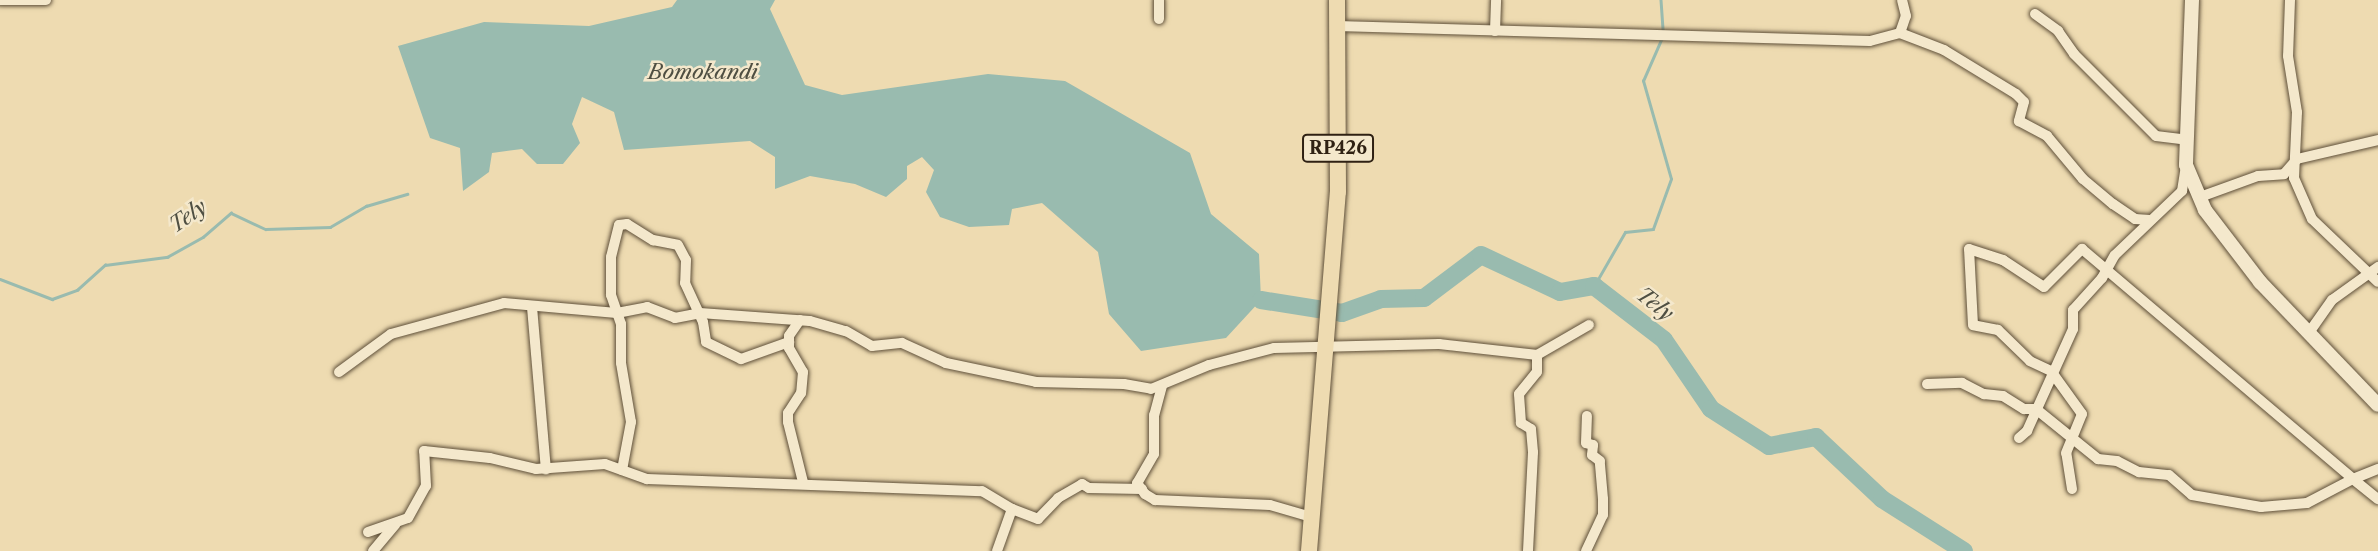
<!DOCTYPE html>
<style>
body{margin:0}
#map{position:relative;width:2378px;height:551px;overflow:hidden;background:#eedbb1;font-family:"Libre Caslon Text",serif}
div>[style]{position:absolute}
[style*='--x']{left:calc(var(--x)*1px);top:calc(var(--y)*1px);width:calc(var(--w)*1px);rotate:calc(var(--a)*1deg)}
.water>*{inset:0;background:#99bbaf}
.stream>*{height:2.5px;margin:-1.25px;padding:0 1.25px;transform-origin:1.25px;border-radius:1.25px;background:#99bbaf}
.river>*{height:18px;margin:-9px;padding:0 9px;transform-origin:9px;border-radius:9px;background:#99bbaf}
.roads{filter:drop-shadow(0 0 2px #5f503a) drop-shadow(0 0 2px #5f503a)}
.street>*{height:10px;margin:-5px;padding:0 5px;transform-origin:5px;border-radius:5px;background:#f4e8cc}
.secondary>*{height:14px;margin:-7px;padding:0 7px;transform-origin:7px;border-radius:7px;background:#f4e8cc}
.primary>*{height:16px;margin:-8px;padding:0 8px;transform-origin:8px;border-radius:8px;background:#eedbb1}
span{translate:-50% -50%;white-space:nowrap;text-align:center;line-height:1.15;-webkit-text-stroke:5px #f4e8cc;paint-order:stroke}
.shield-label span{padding:2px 5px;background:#f4e8cc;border:2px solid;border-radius:5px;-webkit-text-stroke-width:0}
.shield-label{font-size:18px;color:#2f2113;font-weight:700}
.water-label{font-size:21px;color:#4f4f42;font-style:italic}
</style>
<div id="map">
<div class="water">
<i style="clip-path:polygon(677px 0,775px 0,770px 9px,805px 85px,842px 95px,988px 74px,1065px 81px,1190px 153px,1211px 214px,1259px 254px,1261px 300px,1226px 338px,1141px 351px,1109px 314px,1098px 252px,1042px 203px,1012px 209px,1009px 225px,969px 227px,940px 217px,926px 192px,934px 170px,922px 157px,907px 166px,907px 179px,886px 197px,855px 184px,810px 176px,775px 189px,775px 157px,750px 141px,624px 150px,614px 112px,582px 97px,572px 124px,580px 143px,563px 164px,537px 164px,522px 149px,492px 153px,489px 172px,463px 191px,460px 148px,430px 138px,398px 46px,484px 22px,589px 26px,672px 7px)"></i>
</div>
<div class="stream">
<i style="--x:1661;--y:0;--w:29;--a:86"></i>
<i style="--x:0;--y:279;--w:56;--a:21"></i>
<i style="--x:52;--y:299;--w:27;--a:-20"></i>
<i style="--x:77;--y:290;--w:38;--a:-42"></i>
<i style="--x:105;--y:265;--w:63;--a:-7.4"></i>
<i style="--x:167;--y:257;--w:41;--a:-29.1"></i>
<i style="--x:203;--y:237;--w:37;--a:-41"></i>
<i style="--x:231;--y:213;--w:38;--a:25"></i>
<i style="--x:266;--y:229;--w:64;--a:-1.8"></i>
<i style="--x:330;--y:227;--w:42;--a:-30.3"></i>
<i style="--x:366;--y:206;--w:43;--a:-16.3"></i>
<i style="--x:1594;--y:286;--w:62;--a:-60.1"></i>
<i style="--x:1625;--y:232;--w:28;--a:-6"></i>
<i style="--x:1653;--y:229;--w:53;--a:-70.2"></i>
<i style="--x:1671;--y:179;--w:102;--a:-105.9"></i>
<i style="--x:1643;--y:81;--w:45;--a:-66.3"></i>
</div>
<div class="river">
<i style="--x:1261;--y:300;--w:82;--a:9.1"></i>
<i style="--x:1342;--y:313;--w:41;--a:-19.7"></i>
<i style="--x:1381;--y:299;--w:43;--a:-1.3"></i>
<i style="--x:1424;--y:298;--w:71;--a:-37"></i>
<i style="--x:1481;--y:255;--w:87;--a:25.1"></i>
<i style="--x:1560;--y:292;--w:35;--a:-10"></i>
<i style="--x:1594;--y:286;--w:88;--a:37.6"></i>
<i style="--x:1664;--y:340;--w:83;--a:55.7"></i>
<i style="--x:1711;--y:409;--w:69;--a:32.5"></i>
<i style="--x:1769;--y:446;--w:48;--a:-10.8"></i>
<i style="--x:1816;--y:437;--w:91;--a:43.2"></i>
<i style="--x:1882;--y:499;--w:97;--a:32.4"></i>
</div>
<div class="roads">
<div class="street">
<i style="--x:0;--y:0;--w:46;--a:0"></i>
<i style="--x:2290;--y:0;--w:56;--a:92"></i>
<i style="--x:2288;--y:56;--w:57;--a:80.9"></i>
<i style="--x:2297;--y:112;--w:66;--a:92.6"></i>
<i style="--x:2294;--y:178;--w:45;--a:66.3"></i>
<i style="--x:2312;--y:219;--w:91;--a:43.7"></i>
<i style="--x:2035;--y:14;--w:29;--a:36"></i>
<i style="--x:2058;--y:31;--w:28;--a:55"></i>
<i style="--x:2074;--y:54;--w:116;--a:45"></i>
<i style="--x:2156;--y:136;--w:31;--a:7"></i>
<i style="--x:1159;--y:19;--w:19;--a:-90"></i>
<i style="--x:1337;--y:26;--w:533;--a:1.61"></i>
<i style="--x:1870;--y:41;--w:31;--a:-15"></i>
<i style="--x:1900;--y:33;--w:18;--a:-71"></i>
<i style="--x:1906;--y:16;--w:16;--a:-104"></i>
<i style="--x:1495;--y:31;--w:31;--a:-88"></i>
<i style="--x:1900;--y:33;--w:47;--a:21.1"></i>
<i style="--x:1944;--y:50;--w:84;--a:31.4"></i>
<i style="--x:2016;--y:94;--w:11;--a:45"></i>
<i style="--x:2024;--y:102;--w:20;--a:105"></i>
<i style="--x:2019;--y:121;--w:32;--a:28"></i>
<i style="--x:2047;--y:136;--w:56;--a:50.1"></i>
<i style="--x:2083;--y:179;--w:39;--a:40"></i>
<i style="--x:2113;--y:204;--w:27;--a:34"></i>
<i style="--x:2135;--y:219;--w:15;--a:4"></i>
<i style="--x:2200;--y:197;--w:62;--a:-19.9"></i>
<i style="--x:2258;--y:176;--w:26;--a:-4"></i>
<i style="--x:2284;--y:174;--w:20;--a:-49"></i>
<i style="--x:2297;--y:159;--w:83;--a:-13.2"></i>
<i style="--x:532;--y:307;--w:163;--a:85.1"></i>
<i style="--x:800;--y:320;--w:19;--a:125"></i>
<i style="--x:789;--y:336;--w:12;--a:90"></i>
<i style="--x:789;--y:348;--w:28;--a:60"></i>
<i style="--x:803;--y:372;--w:21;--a:95"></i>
<i style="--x:801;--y:393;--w:24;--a:123"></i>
<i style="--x:788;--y:413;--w:9;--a:90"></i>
<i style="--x:788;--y:422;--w:62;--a:76"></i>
<i style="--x:2308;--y:334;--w:42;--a:-54.8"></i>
<i style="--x:2332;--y:300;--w:57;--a:-35.7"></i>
<i style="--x:339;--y:372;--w:64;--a:-36.2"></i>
<i style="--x:391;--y:334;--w:117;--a:-15.3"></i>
<i style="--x:504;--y:303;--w:113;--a:5.1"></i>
<i style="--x:617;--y:313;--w:31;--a:-11"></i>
<i style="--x:647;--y:307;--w:30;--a:21"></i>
<i style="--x:675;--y:318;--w:25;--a:-11"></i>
<i style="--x:700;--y:313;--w:110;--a:4.2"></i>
<i style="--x:810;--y:321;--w:37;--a:16"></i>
<i style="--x:846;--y:331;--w:30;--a:30"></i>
<i style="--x:872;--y:346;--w:30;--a:-6"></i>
<i style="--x:902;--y:343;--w:48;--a:24.4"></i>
<i style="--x:946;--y:363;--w:92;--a:11.9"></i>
<i style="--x:1036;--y:382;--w:88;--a:1.3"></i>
<i style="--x:1124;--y:384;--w:27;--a:10"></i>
<i style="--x:1151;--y:389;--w:63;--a:-22.5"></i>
<i style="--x:1209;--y:365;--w:67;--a:-14.7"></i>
<i style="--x:1274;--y:348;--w:165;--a:-1.4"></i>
<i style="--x:1439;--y:344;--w:99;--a:6.4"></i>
<i style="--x:1537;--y:355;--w:60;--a:-30"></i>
<i style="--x:1927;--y:384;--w:35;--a:-2"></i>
<i style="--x:1962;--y:383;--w:25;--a:27"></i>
<i style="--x:1984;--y:394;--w:19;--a:6"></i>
<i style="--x:2003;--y:396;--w:25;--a:32"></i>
<i style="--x:2024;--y:409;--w:12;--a:0"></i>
<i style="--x:2036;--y:409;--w:80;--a:38.9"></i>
<i style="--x:2098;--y:459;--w:19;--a:6"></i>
<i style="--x:2117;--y:461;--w:25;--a:27"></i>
<i style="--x:2139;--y:472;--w:30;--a:6"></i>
<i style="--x:2169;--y:475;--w:30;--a:41"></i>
<i style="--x:2192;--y:495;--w:70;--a:9.9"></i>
<i style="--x:2261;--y:507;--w:46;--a:-5"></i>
<i style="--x:2307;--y:503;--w:52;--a:-27.6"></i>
<i style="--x:2353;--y:479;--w:32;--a:39"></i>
<i style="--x:1162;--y:386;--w:30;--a:105"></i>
<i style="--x:1154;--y:415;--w:39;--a:90"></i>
<i style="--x:1154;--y:454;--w:34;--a:120"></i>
<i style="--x:1137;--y:483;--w:14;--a:54"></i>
<i style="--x:1145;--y:494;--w:12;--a:31"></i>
<i style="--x:1155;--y:500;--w:115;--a:2.5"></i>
<i style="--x:1270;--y:505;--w:43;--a:16.3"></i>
<i style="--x:2019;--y:438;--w:11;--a:-41"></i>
<i style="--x:2027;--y:431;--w:112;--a:-65.7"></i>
<i style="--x:2073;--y:329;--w:19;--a:-90"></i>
<i style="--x:2073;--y:310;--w:43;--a:-47.8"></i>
<i style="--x:2102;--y:278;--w:26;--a:-61"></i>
<i style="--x:2115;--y:255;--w:93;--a:-43.7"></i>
<i style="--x:2182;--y:191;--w:26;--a:-81"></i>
<i style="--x:622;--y:470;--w:49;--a:-79.4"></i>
<i style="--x:631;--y:422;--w:60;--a:-99.6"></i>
<i style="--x:621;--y:363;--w:39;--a:-90"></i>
<i style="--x:621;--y:324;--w:31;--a:-109"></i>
<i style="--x:611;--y:295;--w:38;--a:-90"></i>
<i style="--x:611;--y:257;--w:33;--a:-76"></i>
<i style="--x:619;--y:225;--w:8;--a:-7"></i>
<i style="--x:627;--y:224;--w:31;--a:32"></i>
<i style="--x:653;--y:240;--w:25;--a:11"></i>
<i style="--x:678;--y:245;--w:17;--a:62"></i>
<i style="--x:686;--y:260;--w:23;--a:92"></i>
<i style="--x:685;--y:283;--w:43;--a:65.2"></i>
<i style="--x:703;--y:322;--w:20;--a:81"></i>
<i style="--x:706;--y:342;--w:39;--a:26"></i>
<i style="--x:741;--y:359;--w:51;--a:-19.5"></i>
<i style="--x:2072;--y:489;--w:36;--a:-99"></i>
<i style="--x:2066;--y:453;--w:42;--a:-67.7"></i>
<i style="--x:2082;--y:414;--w:53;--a:-125.8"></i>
<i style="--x:2051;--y:371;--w:23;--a:-155"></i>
<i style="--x:2030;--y:361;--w:45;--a:-135.9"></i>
<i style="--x:1998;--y:330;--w:25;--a:-169"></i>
<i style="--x:1973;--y:325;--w:76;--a:-93"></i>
<i style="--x:1969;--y:249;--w:36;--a:18"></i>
<i style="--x:2003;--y:260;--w:49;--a:33.4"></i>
<i style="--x:2044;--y:287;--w:54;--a:-45"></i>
<i style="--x:2082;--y:249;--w:355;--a:40.3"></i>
<i style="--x:2353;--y:479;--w:27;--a:-22"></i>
<i style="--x:1012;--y:509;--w:28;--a:21"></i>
<i style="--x:1038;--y:519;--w:29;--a:-46"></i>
<i style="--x:1058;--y:498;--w:28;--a:-30"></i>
<i style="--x:1082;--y:484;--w:8;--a:30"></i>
<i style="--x:1089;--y:488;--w:53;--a:1.1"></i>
<i style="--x:368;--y:532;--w:42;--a:-19.3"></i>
<i style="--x:408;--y:518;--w:37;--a:-61"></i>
<i style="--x:426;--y:486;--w:35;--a:-93"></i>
<i style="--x:424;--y:451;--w:66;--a:6.1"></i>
<i style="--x:490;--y:458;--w:47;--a:13.4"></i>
<i style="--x:536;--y:469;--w:69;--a:-4.1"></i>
<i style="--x:605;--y:464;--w:45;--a:19.7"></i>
<i style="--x:647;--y:479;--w:335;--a:2.1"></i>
<i style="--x:982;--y:491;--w:35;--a:31"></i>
<i style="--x:1012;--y:509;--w:45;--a:109.7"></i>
<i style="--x:373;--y:551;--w:35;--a:-50"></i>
<i style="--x:1528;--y:551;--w:99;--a:-87.1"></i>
<i style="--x:1533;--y:452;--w:23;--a:-95"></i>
<i style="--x:1531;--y:429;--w:12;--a:-149"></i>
<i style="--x:1521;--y:423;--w:29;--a:-94"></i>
<i style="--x:1519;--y:394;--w:28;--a:-51"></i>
<i style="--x:1537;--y:372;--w:17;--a:-90"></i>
<i style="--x:1586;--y:551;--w:40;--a:-65"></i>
<i style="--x:1603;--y:515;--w:16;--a:-90"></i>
<i style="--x:1603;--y:499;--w:38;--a:-95"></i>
<i style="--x:1600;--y:461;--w:10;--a:-143"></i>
<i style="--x:1592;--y:455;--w:10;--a:-84"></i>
<i style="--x:1593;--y:445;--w:7;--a:-164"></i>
<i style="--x:1586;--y:443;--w:27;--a:-88"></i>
</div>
<div class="secondary">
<i style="--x:2192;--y:0;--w:165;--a:92.1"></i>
<i style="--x:2186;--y:165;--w:49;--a:67.1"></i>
<i style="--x:2205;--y:210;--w:91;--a:52.6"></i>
<i style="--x:2260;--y:282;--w:170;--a:46.2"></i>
</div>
<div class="primary">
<i style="--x:1309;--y:551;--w:360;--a:-85.4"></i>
<i style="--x:1338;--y:192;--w:192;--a:-90.3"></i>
</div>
</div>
<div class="shield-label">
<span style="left:1338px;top:148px">RP426</span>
</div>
<div class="water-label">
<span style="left:703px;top:72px">Bomokandi</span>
<span style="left:188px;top:216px;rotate:-35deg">Tely</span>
<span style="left:1655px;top:304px;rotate:38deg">Tely</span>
</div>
</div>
